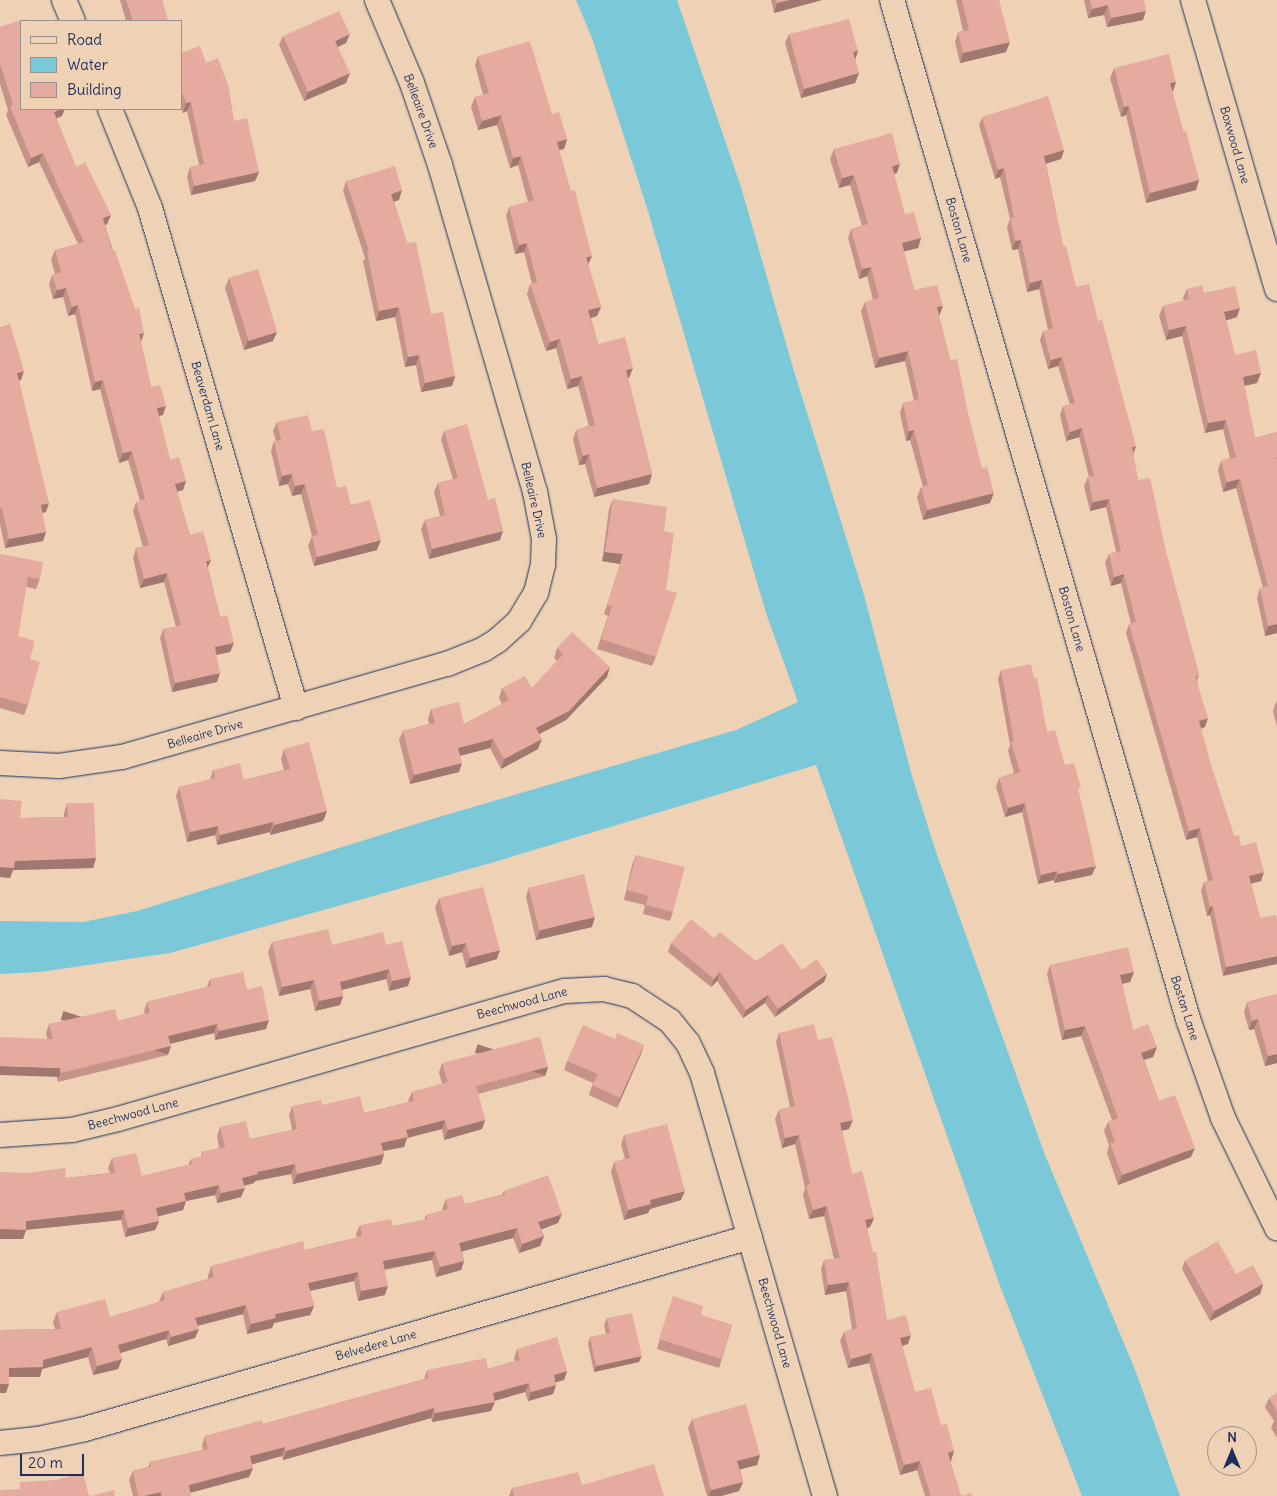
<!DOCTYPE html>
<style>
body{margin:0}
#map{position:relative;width:1277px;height:1496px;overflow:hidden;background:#efd2b5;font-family:Delius,sans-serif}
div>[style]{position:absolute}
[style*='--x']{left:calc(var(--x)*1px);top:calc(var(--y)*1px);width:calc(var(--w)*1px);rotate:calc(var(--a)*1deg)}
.water>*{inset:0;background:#7bc9d8}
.roads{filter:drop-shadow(0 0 1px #1b2f5e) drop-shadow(0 0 1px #1b2f5e)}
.street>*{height:24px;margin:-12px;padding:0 12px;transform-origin:12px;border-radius:12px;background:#efd2b5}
.wall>*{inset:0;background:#c5938a;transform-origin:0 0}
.shaded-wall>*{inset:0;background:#a07870;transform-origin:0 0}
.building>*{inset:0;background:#e5aba0;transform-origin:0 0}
span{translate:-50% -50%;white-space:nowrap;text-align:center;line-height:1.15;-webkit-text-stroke:4px #efd2b5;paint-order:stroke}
.street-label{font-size:12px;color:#1b2f5e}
.legend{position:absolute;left:20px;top:20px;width:162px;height:90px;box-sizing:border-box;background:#efd2b5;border:1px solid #9a9192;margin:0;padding:6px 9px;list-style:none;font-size:15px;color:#1b2f5e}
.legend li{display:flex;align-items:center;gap:10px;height:25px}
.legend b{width:25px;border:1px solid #9a9192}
.north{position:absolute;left:1207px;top:1426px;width:50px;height:50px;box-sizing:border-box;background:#efd2b5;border:1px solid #9a9192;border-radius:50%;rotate:0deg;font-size:14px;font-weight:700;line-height:20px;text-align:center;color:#1b2f5e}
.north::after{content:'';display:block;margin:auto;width:18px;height:22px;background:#1b2f5e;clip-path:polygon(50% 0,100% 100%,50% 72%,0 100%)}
.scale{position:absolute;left:20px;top:1454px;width:64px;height:22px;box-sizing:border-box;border:2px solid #1b2f5e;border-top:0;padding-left:6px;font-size:15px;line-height:18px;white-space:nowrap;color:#1b2f5e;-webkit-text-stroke:4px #efd2b5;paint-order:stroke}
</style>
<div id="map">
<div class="water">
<i style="clip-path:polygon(576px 0,677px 0,741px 187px,793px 368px,864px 595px,912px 776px,936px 852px,1045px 1155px,1136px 1372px,1180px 1496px,1082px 1496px,1000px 1286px,816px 765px,491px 863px,170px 953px,40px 972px,0 974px,0 921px,83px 922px,137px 911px,432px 819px,736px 730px,798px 702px,766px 613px,647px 208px,593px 41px)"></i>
</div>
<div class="roads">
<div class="street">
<i style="--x:64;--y:0;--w:23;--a:67"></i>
<i style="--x:892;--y:0;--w:1061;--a:73.8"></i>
<i style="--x:1188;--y:1019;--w:105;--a:70.5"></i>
<i style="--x:1223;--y:1118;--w:123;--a:63.9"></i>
<i style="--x:1193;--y:0;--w:301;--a:73.8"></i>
<i style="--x:110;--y:109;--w:107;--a:68"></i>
<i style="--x:150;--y:208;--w:521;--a:73.72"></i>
<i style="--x:0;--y:763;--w:59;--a:2.9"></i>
<i style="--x:59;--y:766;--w:64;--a:-8.1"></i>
<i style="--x:122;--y:757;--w:338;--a:-16"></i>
<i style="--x:447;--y:664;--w:40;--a:-22"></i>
<i style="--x:484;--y:649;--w:15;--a:-32"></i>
<i style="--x:497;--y:641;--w:30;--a:-42"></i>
<i style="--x:519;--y:621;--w:33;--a:-59"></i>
<i style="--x:536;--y:593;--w:29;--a:-76"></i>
<i style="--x:543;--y:565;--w:26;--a:-88"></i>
<i style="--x:544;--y:539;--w:48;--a:-100.8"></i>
<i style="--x:535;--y:492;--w:341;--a:-106.2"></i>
<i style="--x:440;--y:165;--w:87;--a:-108.9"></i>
<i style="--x:412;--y:83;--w:90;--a:-112.9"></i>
<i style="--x:0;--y:1135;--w:72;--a:-4"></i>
<i style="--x:72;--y:1130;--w:47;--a:-13.4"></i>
<i style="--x:118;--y:1119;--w:465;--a:-16"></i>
<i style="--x:565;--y:991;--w:39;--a:-3"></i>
<i style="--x:604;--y:989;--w:29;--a:14"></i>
<i style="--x:632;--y:996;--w:45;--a:33.3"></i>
<i style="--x:670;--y:1021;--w:28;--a:51"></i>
<i style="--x:688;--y:1043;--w:33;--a:65"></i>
<i style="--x:702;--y:1073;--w:441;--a:73.8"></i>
<i style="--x:0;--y:1443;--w:38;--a:-6"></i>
<i style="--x:38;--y:1439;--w:48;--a:-12"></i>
<i style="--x:85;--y:1429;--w:692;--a:-16.1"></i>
</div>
</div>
<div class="wall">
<i style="clip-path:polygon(120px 0,162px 0,168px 21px,126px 21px)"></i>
<i style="clip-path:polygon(771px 0,822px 0,774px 13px)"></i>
<i style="clip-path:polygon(956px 0,999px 0,1006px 52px,960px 63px,955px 42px,958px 32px,963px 31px)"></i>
<i style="clip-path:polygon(1084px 0,1144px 0,1143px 20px,1107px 27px,1104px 15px,1088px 18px)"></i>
<i style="clip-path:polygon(21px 21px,62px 116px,56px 118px,76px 167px,111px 215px,107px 224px,105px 225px,141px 342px,151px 387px,163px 415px,159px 416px,170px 460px,186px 481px,183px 490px,177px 492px,190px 535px,208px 568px,220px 617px,234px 643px,230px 652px,216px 655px,217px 682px,172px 692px,160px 638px,163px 629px,176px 627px,164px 582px,140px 588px,133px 558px,136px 548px,143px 547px,133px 511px,136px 502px,140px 501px,128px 460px,119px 463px,100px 389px,92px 391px,75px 314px,68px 316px,63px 297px,53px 299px,49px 284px,52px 275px,55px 274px,51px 260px,55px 250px,78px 244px,39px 162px,28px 167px,6px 115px,8px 110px,0 84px,0 27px)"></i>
<i style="clip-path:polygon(789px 34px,858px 51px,855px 60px,859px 73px,855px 83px,801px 98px,785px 43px)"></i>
<i style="clip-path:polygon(283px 36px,346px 43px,338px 47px,346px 83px,304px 101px,279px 45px)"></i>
<i style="clip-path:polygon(181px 53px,206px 63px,259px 172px,255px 181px,191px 195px,187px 177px,190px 167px,199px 165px,187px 111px,183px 113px,181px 109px)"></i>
<i style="clip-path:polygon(478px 56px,552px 114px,567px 139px,564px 149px,559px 150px,588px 265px,601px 307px,597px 316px,591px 318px,598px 344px,629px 378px,628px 378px,652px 474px,649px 484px,594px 497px,585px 464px,579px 465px,573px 439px,576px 430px,589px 426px,578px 386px,567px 389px,556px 348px,546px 351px,527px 294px,530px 284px,532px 284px,524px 252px,515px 254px,506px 216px,509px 207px,528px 202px,518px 165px,510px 168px,497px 125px,478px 130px,471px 107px,475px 97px,483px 95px,475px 65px)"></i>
<i style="clip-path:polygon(1114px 68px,1176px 82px,1173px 91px,1172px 91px,1183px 131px,1199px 180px,1196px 190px,1146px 203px,1126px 115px,1121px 117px,1110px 78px)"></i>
<i style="clip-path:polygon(982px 117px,1064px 150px,1061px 159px,1046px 164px,1063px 246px,1076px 287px,1098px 321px,1133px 454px,1138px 480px,1167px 556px,1199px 675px,1197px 681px,1205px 727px,1201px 729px,1211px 766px,1234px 836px,1241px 846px,1261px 881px,1251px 883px,1260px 918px,1223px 976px,1210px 915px,1207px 916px,1201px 891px,1204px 882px,1208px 881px,1197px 837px,1186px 840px,1126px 633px,1129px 624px,1131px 624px,1121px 583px,1111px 586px,1105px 563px,1109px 554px,1116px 552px,1106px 507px,1090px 511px,1084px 486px,1088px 477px,1089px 477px,1079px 437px,1066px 441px,1060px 415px,1063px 406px,1070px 405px,1058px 366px,1048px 369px,1040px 340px,1043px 331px,1048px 330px,1039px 289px,1027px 292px,1018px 249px,1012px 250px,1007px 227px,1010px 219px,1000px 177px,995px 179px,979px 125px)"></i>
<i style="clip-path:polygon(834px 149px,897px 173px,894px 174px,905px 215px,921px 238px,918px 248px,904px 251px,914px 290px,943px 306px,939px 316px,950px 360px,969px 418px,990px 503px,923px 520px,917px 497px,921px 487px,923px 487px,910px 440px,906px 441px,900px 413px,903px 403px,914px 401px,905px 361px,875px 368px,861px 311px,865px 302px,873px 300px,867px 276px,859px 279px,848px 238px,851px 229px,862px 226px,850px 185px,839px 188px,830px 159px)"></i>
<i style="clip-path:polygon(346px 181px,399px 200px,394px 202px,407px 243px,431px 314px,455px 376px,452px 386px,421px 392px,416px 365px,405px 367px,395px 317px,376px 321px,363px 261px,365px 258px,343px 191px)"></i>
<i style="clip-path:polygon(229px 278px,273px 341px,244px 350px,225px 288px)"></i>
<i style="clip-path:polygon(1187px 289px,1204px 293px,1237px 317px,1226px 320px,1235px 355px,1261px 373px,1257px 383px,1244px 386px,1255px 438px,1277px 432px,1277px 633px,1265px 636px,1257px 598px,1260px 588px,1263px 588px,1236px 488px,1223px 492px,1218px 470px,1221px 461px,1230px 458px,1223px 429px,1205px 433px,1182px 336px,1166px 340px,1159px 316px,1163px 306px,1184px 301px,1183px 298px)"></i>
<i style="clip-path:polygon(0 327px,21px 380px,19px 380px,46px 512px,42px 513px,46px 532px,43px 541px,5px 548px,0 524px)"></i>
<i style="clip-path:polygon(277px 422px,312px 431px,337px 488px,351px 505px,377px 550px,314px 566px,308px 546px,312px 536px,301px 494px,292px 496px,288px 484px,279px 486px,271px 451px,274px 441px,276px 441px,273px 431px)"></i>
<i style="clip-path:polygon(444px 431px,488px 500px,500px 540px,429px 559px,421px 529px,425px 520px,440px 516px,434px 492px,438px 483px,453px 479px,441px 440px)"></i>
<i style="clip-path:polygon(613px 499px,664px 531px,656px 657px,652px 666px,597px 649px,608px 616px,604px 614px,620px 564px,602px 561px,609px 509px)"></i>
<i style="clip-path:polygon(0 554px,40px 579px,36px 589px,26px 587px,18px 636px,30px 659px,28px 705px,24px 715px,0 708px)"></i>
<i style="clip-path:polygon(557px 648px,607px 677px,566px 720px,539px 734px,538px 749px,501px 769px,490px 748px,460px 756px,459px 772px,410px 784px,399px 740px,403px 731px,429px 724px,428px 719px,431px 709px,464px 724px,502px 704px,499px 698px,502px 688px,532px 688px,557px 661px,554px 658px)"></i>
<i style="clip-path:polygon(1001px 670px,1034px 678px,1047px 732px,1065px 765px,1079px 793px,1092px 875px,1054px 883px,1054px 880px,1038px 884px,1022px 812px,1005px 817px,996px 787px,999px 778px,1014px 773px,1008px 751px,1010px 745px,998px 679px)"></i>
<i style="clip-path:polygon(1276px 702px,1277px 702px,1277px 727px,1273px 711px)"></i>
<i style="clip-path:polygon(284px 749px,327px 811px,323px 821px,270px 835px,270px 832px,217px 845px,215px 835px,187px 842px,176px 796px,179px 787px,210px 780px,213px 770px,244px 780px,284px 770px,281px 759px)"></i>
<i style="clip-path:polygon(0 799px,20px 818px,64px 817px,64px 813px,67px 803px,96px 858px,93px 868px,13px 870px,10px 878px,0 877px)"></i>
<i style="clip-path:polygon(636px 855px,673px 912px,670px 921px,643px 914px,645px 905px,624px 900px,632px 865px)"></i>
<i style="clip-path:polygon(529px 887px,592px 927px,536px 940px,526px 897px)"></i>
<i style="clip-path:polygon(439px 898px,497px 959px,466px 968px,462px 952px,449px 956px,435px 908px)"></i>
<i style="clip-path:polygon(714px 938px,756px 961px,827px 974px,824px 982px,775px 1017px,765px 1003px,743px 1018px,717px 981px,711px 987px,668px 952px,671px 943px)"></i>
<i style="clip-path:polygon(272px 942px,332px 945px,386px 945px,408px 986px,389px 991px,386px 979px,342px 990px,343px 996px,340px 1005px,315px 1011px,310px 989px,279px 996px,268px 952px)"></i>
<i style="clip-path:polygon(1050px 965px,1134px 972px,1130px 982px,1122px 984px,1133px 1030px,1157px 1047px,1153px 1057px,1144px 1060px,1159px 1101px,1191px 1157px,1118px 1185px,1107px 1153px,1109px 1145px,1104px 1131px,1108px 1122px,1112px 1120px,1081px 1036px,1062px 1040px,1047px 974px)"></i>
<i style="clip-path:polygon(210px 979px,247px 990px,266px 1029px,215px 1040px,214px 1033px,170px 1044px,168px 1055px,58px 1082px,46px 1033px,49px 1024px,118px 1021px,145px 1014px,144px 1011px,147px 1002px,207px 987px)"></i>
<i style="clip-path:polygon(1277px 994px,1277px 1063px,1265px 1066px,1254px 1029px,1249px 1030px,1244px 1012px,1247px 1002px)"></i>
<i style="clip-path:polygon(779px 1033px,818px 1040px,849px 1129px,842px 1131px,852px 1174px,874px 1218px,870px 1227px,867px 1228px,887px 1320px,908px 1344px,902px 1346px,915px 1392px,941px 1425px,954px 1451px,950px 1461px,961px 1496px,972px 1496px,925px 1496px,917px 1470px,900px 1475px,869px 1363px,848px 1368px,840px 1341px,844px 1332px,852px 1329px,846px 1291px,825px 1295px,821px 1269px,824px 1260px,834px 1259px,824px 1216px,809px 1219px,803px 1195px,805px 1188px,795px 1144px,782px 1148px,775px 1119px,779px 1110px,790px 1107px,776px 1042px)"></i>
<i style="clip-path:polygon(615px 1039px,644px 1045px,617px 1108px,589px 1095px,593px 1083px,564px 1070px,567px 1061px)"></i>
<i style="clip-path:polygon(442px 1063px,548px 1067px,545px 1076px,478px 1094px,485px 1120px,482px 1129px,444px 1140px,442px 1129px,407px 1138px,404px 1147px,383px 1151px,384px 1154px,381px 1164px,293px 1184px,291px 1174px,255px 1181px,254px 1183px,244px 1186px,241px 1197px,217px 1203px,215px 1195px,186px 1201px,183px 1210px,158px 1216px,159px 1221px,155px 1230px,125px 1237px,121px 1220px,26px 1230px,23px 1239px,0 1239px,66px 1178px,110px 1173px,108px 1168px,112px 1158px,142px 1176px,188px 1165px,191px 1159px,201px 1157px,202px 1152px,219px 1148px,217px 1136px,220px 1127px,250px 1139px,292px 1130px,289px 1115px,292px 1106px,322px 1105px,364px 1113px,409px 1102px,408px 1101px,412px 1092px,442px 1084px,439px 1072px)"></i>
<i style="clip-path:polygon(624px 1135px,681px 1200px,650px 1209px,648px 1213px,624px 1220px,611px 1172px,614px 1162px,625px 1159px,621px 1145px)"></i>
<i style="clip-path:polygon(504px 1191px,558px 1223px,541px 1229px,544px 1236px,540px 1246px,519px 1253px,513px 1238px,462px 1251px,464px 1261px,461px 1270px,436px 1277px,432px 1260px,385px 1270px,385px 1295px,358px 1301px,354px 1281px,310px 1291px,314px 1306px,310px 1315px,274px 1323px,272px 1328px,247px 1334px,243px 1314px,198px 1326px,195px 1338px,168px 1346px,166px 1339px,120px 1353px,122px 1359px,118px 1369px,93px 1375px,88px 1357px,42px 1369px,40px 1377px,9px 1377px,6px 1393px,0 1393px,0 1330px,55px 1329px,53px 1322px,57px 1312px,110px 1317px,159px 1302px,163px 1292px,208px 1279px,208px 1276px,211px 1266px,305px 1250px,351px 1239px,357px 1238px,356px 1234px,360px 1225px,393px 1226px,424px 1220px,426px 1215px,443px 1211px,442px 1209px,446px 1199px,465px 1204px,502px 1195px)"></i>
<i style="clip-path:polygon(1185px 1260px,1236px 1274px,1263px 1284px,1260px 1294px,1210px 1321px,1182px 1269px)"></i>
<i style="left:670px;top:1306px;width:65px;height:45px;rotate:17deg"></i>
<i style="clip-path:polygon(607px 1318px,639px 1362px,594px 1372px,588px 1344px,590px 1337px,606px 1334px,604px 1325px)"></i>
<i style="clip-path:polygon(517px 1349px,567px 1371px,564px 1380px,556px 1382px,553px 1394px,528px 1401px,525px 1392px,495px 1401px,491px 1411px,432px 1422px,431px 1418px,283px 1460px,282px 1456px,252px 1464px,253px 1468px,249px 1477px,190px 1493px,191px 1496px,133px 1496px,129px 1480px,133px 1471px,148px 1467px,150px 1462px,203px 1450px,202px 1445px,205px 1436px,263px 1424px,424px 1379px,427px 1370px,488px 1369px,515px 1361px,514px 1358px)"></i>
<i style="clip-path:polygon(1277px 1393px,1277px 1438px,1271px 1428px,1274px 1421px,1265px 1407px,1269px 1398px)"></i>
<i style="clip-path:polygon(692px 1419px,760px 1455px,757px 1465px,740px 1469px,743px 1482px,739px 1491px,721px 1496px,707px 1496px,688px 1428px)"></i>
<i style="clip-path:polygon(582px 1485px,664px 1496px,509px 1496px,512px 1488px)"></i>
</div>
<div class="shaded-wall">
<i style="clip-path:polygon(789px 0,822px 0,774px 13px,777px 3px)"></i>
<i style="clip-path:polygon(1108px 5px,1104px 15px,1088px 18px,1092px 9px)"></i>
<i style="clip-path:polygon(1146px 11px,1143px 20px,1107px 27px,1111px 18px)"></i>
<i style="clip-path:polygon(350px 34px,346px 43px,331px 50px,335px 41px)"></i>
<i style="clip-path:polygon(1010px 42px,1006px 52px,960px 63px,963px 53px)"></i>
<i style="clip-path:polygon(858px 51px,855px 60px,853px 52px)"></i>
<i style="clip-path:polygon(350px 73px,346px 83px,304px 101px,308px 92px)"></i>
<i style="clip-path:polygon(859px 73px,855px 83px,801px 98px,804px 89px)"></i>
<i style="clip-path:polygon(1176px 82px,1173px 91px,1167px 93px,1170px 83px)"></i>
<i style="clip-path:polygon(191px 102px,187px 111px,183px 113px,186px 103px)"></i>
<i style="clip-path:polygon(1129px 106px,1126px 115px,1121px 117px,1124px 107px)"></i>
<i style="clip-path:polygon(61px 109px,65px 109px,62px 116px,50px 121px,54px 112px)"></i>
<i style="clip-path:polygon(501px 115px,497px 125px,478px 130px,482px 121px)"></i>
<i style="clip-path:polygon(567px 139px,564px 149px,554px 151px,557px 142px)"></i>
<i style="clip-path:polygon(1064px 150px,1061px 159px,1041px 165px,1044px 156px)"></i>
<i style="clip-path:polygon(43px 153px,39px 162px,28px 167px,31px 158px)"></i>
<i style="clip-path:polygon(521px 156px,518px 165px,510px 168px,513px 158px)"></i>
<i style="clip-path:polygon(900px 164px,897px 173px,888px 176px,892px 166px)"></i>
<i style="clip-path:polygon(1004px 168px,1000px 177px,995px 179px,998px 170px)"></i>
<i style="clip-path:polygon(259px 172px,255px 181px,191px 195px,194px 186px)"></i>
<i style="clip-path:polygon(854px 175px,850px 185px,839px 188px,842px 178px)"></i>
<i style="clip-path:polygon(1199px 180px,1196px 190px,1146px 203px,1150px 193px)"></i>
<i style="clip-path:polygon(402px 190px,399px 200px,388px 203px,391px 194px)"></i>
<i style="clip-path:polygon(111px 215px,107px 224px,100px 228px,103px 218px)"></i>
<i style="clip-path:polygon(921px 238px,918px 248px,898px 253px,902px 243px)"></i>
<i style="clip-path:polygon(1021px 240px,1018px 249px,1012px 250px,1015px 241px)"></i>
<i style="clip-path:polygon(527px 243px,524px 252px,515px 254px,519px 245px)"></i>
<i style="clip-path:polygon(592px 256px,588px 265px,586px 257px)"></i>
<i style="clip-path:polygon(871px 267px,867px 276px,859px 279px,862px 269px)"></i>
<i style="clip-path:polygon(1042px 280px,1039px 289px,1027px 292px,1030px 283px)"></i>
<i style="clip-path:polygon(66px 288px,63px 297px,53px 299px,57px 290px)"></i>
<i style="clip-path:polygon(78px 305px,75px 314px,68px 316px,72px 307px)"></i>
<i style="clip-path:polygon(943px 306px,939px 316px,933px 317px,937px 307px)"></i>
<i style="clip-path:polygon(399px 307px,395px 317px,376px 321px,379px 311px)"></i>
<i style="clip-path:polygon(601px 307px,597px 316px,585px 320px,588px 310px)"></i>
<i style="clip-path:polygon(1240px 308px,1237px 317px,1221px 322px,1224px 312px)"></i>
<i style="clip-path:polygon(1186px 326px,1182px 336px,1166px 340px,1169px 330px)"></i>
<i style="clip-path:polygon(277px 332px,273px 341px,244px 350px,248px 340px)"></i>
<i style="clip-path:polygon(144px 333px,141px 342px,139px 334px)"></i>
<i style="clip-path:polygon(560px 339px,556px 348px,546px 351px,550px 342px)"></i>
<i style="clip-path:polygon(908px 351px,905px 361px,875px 368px,879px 358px)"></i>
<i style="clip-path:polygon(419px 355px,416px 365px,405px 367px,408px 357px)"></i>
<i style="clip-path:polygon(1062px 357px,1058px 366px,1048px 369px,1051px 360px)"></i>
<i style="clip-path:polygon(633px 368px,629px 378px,623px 379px,626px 370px)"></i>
<i style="clip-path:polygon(24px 371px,21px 380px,14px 382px,17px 373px)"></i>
<i style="clip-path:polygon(1261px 373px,1257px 383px,1239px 387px,1243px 377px)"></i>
<i style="clip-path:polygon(455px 376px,452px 386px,421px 392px,425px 383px)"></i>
<i style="clip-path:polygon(582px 376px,578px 386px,567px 389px,571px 379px)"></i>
<i style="clip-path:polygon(103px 380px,100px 389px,92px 391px,95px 382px)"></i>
<i style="clip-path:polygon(166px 406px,163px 415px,153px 417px,157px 408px)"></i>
<i style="clip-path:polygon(1226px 420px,1223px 429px,1205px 433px,1208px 423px)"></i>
<i style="clip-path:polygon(1082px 428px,1079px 437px,1066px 441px,1070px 432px)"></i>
<i style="clip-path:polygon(914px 430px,910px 440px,906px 441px,909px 431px)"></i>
<i style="clip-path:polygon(1136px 446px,1133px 455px,1132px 447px)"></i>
<i style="clip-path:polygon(132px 451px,128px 460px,119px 463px,123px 453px)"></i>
<i style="clip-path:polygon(589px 454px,585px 464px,579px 465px,583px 456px)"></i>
<i style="clip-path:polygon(292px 474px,288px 484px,279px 486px,282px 476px)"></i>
<i style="clip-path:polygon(652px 474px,649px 484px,594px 497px,597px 488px)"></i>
<i style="clip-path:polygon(1240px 479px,1236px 488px,1223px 492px,1227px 482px)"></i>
<i style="clip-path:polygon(186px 481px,183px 490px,172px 493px,175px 484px)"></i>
<i style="clip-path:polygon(305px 484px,301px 494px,292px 496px,295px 486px)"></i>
<i style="clip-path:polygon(994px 493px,990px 503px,923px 520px,927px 510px)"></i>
<i style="clip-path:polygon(1109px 499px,1106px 507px,1090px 511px,1093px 502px)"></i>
<i style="clip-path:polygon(49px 503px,46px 512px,37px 514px,41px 505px)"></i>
<i style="clip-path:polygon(503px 531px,500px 540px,429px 559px,432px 549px)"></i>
<i style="clip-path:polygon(46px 532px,43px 541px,5px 548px,9px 539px)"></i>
<i style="clip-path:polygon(381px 540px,377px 550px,314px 566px,317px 557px)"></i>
<i style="clip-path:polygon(605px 552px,623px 554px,620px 564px,602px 561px)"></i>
<i style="clip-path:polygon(211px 560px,207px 569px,206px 561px)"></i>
<i style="clip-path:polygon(167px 573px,164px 582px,140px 588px,144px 579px)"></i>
<i style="clip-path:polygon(1124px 574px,1121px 583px,1111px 586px,1114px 577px)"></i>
<i style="clip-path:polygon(1277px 624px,1277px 633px,1265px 636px,1268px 626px)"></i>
<i style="clip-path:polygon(234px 643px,230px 652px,211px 656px,215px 647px)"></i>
<i style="clip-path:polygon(610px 667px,607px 677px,566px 720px,532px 738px,536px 728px)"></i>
<i style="clip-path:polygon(220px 673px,217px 682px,172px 692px,175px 683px)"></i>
<i style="clip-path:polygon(1208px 718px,1205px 727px,1195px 730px,1199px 721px)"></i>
<i style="clip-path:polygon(493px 739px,490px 748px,455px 757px,458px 748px)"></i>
<i style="clip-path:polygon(542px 739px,538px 749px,501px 769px,504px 759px)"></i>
<i style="clip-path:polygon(462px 763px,459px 772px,410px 784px,414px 775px)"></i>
<i style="clip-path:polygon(1025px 803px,1022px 812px,1005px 817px,1008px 808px)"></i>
<i style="clip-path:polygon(327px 811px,323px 821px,270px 835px,274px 825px)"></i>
<i style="clip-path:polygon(273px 822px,270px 832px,217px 845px,220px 835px)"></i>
<i style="clip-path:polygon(218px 826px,215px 835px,187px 842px,190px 832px)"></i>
<i style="clip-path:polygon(1200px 828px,1197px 837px,1186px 840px,1189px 831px)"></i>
<i style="clip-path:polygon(96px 858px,93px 868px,13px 870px,10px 878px,0 877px,0 867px,15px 861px)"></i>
<i style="clip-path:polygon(1096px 866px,1092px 875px,1054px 883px,1058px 874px)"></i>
<i style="clip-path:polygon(1057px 871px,1054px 880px,1038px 884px,1041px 875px)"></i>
<i style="clip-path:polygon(1264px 872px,1261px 881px,1246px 885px,1249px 876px)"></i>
<i style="clip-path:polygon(1213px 906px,1210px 915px,1207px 916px,1210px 907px)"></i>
<i style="clip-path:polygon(595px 917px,592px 927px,536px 940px,540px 930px)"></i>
<i style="clip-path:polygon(466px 943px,462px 952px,449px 956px,452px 946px)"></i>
<i style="clip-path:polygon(500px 950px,497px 959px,466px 968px,470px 958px)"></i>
<i style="clip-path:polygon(1277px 956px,1277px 964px,1223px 976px,1226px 967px)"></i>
<i style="clip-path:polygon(389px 969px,386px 979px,337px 991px,340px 982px)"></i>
<i style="clip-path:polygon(720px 972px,717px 981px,711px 987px,714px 979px)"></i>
<i style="clip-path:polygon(1134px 972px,1130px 982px,1116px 985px,1120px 975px)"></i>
<i style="clip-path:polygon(827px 974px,824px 982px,775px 1017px,778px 1009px)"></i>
<i style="clip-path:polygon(411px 977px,408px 986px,389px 991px,392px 981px)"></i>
<i style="clip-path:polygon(314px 980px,310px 989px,279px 996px,282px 987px)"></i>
<i style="clip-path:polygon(768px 995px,765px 1003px,743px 1018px,746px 1010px)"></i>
<i style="clip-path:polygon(343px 996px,340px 1005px,315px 1011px,319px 1001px)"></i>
<i style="clip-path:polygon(1258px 1019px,1254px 1029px,1249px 1030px,1252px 1021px)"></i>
<i style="clip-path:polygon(269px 1020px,266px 1029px,215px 1040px,219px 1031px)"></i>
<i style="clip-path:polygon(217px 1024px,214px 1033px,165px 1045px,168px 1036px)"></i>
<i style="clip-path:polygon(1085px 1026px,1081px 1036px,1062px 1040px,1065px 1030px)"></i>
<i style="clip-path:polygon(644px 1045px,641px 1054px,617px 1108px,620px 1098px)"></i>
<i style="left:171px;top:1046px;width:9px;height:113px;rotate:108deg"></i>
<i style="clip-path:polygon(1157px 1047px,1153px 1057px,1137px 1062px,1141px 1053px)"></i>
<i style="clip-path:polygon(1277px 1054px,1277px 1063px,1265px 1066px,1268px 1056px)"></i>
<i style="left:0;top:1066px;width:60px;height:9px;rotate:2deg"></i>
<i style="left:548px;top:1067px;width:9px;height:74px;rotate:108deg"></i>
<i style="clip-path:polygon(445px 1120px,442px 1129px,407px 1138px,404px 1147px,378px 1152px,381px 1143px,406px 1130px)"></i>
<i style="clip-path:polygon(485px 1120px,482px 1129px,444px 1140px,448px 1130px)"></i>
<i style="clip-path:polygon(853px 1120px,849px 1129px,836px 1132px,840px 1123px)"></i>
<i style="clip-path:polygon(799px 1135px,795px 1144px,782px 1148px,785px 1138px)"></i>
<i style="clip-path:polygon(1195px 1148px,1191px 1157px,1118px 1185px,1122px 1175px)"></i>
<i style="clip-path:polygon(384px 1154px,381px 1164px,293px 1184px,297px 1174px)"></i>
<i style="clip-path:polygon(295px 1164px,291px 1174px,255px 1181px,254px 1183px,239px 1187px,242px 1178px,257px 1172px)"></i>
<i style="clip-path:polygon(219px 1185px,215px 1195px,186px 1201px,183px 1210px,152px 1218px,156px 1208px,184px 1193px)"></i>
<i style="clip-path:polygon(245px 1188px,241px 1197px,217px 1203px,221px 1193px)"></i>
<i style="clip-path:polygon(685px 1191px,681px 1200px,650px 1209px,648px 1213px,624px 1220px,628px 1210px,650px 1200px)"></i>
<i style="clip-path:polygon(827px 1206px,824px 1216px,809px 1219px,813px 1210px)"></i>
<i style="clip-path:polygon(124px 1210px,121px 1220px,24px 1230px,26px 1230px,23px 1239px,0 1239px,0 1229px,26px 1221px)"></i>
<i style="clip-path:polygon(562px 1214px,558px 1223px,535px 1232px,538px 1222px)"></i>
<i style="clip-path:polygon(874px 1218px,870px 1227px,861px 1230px,865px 1220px)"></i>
<i style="clip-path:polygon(159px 1221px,155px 1230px,125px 1237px,128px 1228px)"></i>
<i style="clip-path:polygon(517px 1228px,513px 1238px,456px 1253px,459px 1243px)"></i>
<i style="clip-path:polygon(544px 1236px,540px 1246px,519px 1253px,522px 1244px)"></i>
<i style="clip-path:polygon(435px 1251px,432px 1260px,380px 1270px,383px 1261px)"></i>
<i style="clip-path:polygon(464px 1261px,461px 1270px,436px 1277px,440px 1267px)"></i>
<i style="clip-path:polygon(358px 1272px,354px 1281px,305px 1292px,308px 1283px)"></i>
<i style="clip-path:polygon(849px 1282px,846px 1291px,825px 1295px,828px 1285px)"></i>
<i style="clip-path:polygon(1263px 1284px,1260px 1294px,1210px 1321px,1214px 1311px)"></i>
<i style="clip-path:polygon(388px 1286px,385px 1295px,358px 1301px,361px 1291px)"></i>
<i style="clip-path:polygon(246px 1305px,243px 1314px,192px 1327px,195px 1318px)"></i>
<i style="clip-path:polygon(314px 1306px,310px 1315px,274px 1323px,272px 1328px,247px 1334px,251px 1324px,275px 1314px)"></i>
<i style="clip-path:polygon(199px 1329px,195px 1338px,168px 1346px,171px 1337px)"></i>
<i style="clip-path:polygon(169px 1330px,166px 1339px,114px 1355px,118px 1345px)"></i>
<i style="clip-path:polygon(911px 1335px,908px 1344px,897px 1347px,900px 1338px)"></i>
<i style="clip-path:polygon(92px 1347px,88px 1357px,42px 1369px,40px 1377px,5px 1377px,9px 1368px,43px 1360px)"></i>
<i style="clip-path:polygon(872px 1353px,869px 1363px,848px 1368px,851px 1359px)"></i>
<i style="clip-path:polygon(642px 1356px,639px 1362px,594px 1372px,596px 1366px)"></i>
<i style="clip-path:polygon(122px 1359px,118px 1369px,93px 1375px,97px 1366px)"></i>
<i style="clip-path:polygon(567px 1371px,564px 1380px,550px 1384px,554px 1375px)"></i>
<i style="clip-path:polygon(529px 1383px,525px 1392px,490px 1402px,493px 1393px)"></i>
<i style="clip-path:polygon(0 1384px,9px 1384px,6px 1393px,0 1393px)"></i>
<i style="clip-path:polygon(556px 1385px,553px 1394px,528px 1401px,531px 1392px)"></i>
<i style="clip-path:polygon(495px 1402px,491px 1411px,432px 1422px,435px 1413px)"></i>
<i style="clip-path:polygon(434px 1408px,431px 1418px,283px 1460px,286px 1451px)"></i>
<i style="clip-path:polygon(285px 1447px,282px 1456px,246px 1466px,250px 1456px)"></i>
<i style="clip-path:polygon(954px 1451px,951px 1461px,945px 1462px,948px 1453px)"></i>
<i style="clip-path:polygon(760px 1455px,757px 1465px,734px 1471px,737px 1461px)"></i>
<i style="clip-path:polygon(920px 1461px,917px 1470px,900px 1475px,904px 1465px)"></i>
<i style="clip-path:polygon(253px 1468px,249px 1477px,185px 1494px,189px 1485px)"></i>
<i style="clip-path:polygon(743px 1482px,739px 1491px,721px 1496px,709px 1496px,711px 1490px)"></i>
<i style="clip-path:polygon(161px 1492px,160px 1496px,144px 1496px)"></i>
</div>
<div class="building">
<i style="clip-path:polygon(126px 0,162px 0,168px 21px,133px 21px)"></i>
<i style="clip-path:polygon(776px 0,789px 0,777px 3px)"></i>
<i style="clip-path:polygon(962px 0,999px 0,1010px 42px,963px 53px,958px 32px,969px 30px)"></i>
<i style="clip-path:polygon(1090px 0,1144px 0,1146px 11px,1111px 18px,1108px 5px,1092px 9px)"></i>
<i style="clip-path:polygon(339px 11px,350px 34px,335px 41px,350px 73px,308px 92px,283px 36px)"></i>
<i style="clip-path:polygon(26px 19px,27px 21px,21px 21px,21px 109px,61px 109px,54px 112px,76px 167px,85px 162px,111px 215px,103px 218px,112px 251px,115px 250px,135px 309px,139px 308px,144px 333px,139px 334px,151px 387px,160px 385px,166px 406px,157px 408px,170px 460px,179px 457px,186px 481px,175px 484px,190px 535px,203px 531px,211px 560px,206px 561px,220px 617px,227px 615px,234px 643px,215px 647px,220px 673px,175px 683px,163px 629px,181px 625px,167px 573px,144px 579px,136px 548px,149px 545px,136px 502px,145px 499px,132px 451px,123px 453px,103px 380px,95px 382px,78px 305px,72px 307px,66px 288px,57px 290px,52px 275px,61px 272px,55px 250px,84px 242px,43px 153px,31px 158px,10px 106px,13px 104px,0 64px,0 27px)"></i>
<i style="clip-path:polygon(849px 19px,858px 51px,853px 52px,859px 73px,804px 89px,789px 34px)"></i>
<i style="clip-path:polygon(530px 41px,552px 114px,559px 112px,567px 139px,557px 142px,571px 191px,575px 190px,579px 207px,592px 256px,586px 257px,601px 307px,588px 310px,598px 344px,625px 337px,633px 368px,626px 370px,652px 474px,597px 488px,589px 454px,583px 456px,576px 430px,595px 425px,582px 376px,571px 379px,560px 339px,550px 342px,530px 284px,537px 282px,527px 243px,519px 245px,509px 207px,534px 200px,521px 156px,513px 158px,501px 115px,482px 121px,475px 97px,489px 93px,478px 56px)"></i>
<i style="clip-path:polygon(200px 46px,206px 63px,218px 58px,229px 88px,234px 121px,247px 118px,259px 172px,194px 186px,190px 167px,204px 164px,191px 102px,186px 103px,181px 90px,181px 53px)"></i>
<i style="clip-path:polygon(1169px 54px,1176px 82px,1170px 83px,1183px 131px,1186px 131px,1199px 180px,1150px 193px,1129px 106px,1124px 107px,1114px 68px)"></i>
<i style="clip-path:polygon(1048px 96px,1064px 150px,1044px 156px,1063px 246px,1066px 246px,1076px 287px,1089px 284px,1098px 321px,1102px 320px,1136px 446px,1132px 447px,1138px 480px,1150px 478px,1167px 556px,1199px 675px,1195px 676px,1208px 718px,1199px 721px,1211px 766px,1234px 836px,1239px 835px,1241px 846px,1256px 842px,1264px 872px,1249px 876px,1260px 918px,1276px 915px,1277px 921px,1277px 956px,1226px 967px,1213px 906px,1210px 907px,1204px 882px,1213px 880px,1200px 828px,1189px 831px,1129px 624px,1136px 622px,1124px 574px,1114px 577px,1109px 554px,1121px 551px,1109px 499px,1093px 502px,1088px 477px,1094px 476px,1082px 428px,1070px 432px,1063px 406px,1075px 403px,1062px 357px,1051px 360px,1043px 331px,1053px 328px,1042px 280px,1030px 283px,1021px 240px,1015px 241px,1010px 218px,1014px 217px,1004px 168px,998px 170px,982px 117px)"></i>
<i style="clip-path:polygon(892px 133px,900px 164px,892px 166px,905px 215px,914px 212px,921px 238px,902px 243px,914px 290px,937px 285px,943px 306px,937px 307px,950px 360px,957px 359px,969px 418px,982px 468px,987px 467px,994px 493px,927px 510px,921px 487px,928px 485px,914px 430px,909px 431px,903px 403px,919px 399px,908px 351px,879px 358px,865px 302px,879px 298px,871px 267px,862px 269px,851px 229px,868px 224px,854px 175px,842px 178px,834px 149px)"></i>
<i style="clip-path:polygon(395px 166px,402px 190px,391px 194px,407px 243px,416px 242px,431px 314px,443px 312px,455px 376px,425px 383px,419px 355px,408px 357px,399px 307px,379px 311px,367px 252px,369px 251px,346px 181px)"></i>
<i style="left:258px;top:269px;width:66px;height:30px;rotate:73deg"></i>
<i style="clip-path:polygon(1202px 285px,1204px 293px,1235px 286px,1240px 308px,1224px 312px,1235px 355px,1256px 350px,1261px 373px,1243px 377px,1255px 438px,1277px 432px,1277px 457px,1276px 457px,1277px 460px,1277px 624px,1268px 626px,1260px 588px,1268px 586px,1240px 479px,1227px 482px,1221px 461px,1236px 457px,1226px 420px,1208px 423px,1186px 326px,1169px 330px,1163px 306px,1189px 299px,1187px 289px)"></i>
<i style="clip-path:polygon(10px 324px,24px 371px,17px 373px,49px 503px,41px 505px,46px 532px,9px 539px,2px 508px,0 508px,0 327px)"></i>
<i style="clip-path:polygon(308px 415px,312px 431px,324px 429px,337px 488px,346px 486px,351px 505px,370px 500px,381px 540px,317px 557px,312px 536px,318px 535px,305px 484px,295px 486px,292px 474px,282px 476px,274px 441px,281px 440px,277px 422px)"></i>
<i style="clip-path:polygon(467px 424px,488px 500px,495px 498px,503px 531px,432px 549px,425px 520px,445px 515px,438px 483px,458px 478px,444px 431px)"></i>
<i style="clip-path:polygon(613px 499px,667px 507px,664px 531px,674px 533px,666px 590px,677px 593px,656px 657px,601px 639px,612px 606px,607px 605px,623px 554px,605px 552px)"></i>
<i style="clip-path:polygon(0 554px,43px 562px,40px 579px,28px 577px,18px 636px,35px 641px,30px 659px,40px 662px,28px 705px,0 697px)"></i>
<i style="clip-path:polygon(572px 632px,610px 667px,569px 711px,536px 728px,542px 739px,504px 759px,493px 739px,458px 748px,462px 763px,414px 775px,403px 731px,435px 723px,431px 709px,459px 702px,464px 724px,509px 700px,502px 688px,525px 676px,532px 688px,563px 654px,557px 648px)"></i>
<i style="clip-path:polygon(1031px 664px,1034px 678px,1037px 678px,1047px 732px,1055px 730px,1065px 765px,1074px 763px,1081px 787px,1078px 788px,1096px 866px,1058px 874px,1057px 871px,1041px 875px,1025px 803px,1008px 808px,999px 778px,1020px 772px,1011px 742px,1014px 741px,1001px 670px)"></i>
<i style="clip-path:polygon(309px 742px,327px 811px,274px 825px,273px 822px,220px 835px,218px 826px,190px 832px,179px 787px,215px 778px,213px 770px,240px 763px,244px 780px,290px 769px,284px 749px)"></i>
<i style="clip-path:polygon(0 799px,22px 801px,20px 818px,68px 817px,67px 803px,94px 803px,96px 858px,15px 861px,14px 868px,0 867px)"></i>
<i style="clip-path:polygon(636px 855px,685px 867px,673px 912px,646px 905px,648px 896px,627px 890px)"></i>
<i style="left:584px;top:874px;width:44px;height:57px;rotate:76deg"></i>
<i style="clip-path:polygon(483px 887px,500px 950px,470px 958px,466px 943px,452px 946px,439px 898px)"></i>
<i style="clip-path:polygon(691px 919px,714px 938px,720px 932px,756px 961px,782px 943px,802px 970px,817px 959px,827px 974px,778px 1009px,768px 995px,746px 1010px,720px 972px,714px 979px,671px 943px)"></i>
<i style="clip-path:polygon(328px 929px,332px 945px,383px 932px,386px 945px,402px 941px,411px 977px,392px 981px,389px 969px,340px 982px,343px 996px,319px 1001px,314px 980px,282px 987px,272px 942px)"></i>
<i style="clip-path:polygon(1128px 947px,1134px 972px,1120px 975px,1133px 1030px,1148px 1024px,1157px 1047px,1141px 1053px,1159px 1101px,1175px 1095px,1195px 1148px,1122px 1175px,1110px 1143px,1115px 1142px,1108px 1122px,1118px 1118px,1085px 1026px,1065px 1030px,1050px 965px)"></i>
<i style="clip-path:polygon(243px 972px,247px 990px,262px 986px,269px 1020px,219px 1031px,217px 1024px,168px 1036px,171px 1046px,61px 1073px,60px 1068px,0 1066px,0 1037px,53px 1039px,49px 1024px,115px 1009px,118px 1021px,150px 1013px,147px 1002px,211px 986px,210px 979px)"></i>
<i style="clip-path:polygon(1277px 994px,1277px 1054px,1268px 1056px,1258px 1019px,1252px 1021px,1247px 1002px)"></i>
<i style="clip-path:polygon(814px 1024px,818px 1040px,832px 1037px,847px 1093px,853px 1120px,840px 1123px,852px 1174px,862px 1171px,874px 1218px,865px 1220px,873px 1252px,876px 1252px,887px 1320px,906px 1315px,911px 1335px,900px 1338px,915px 1392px,931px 1388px,941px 1425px,947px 1424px,954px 1451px,948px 1453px,961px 1496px,971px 1493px,972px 1496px,931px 1496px,920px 1461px,904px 1465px,872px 1353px,851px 1359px,844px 1332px,857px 1328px,849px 1282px,828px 1285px,824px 1260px,840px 1258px,827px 1206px,813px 1210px,806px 1186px,810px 1184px,799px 1135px,785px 1138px,779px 1110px,795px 1106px,779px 1033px)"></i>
<i style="clip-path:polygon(583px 1025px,615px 1039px,617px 1033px,644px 1045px,620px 1098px,592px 1085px,598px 1074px,567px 1061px)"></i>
<i style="clip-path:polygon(540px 1037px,548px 1067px,476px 1086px,485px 1120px,448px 1130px,445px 1120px,406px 1130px,408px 1137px,381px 1143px,384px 1154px,297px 1174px,295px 1164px,257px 1172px,258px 1174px,242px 1178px,245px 1188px,221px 1193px,219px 1185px,184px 1193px,186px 1201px,156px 1208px,159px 1221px,128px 1228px,124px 1210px,26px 1221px,26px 1230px,0 1229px,0 1172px,27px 1173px,65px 1168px,66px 1178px,115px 1173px,112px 1158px,136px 1153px,142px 1176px,192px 1164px,191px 1159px,203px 1156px,202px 1152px,225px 1147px,220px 1127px,246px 1121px,250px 1139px,297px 1129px,292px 1106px,321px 1100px,322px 1105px,360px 1096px,364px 1113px,414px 1101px,412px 1092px,448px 1082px,442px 1063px)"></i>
<i style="clip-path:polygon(667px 1124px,685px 1191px,650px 1200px,651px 1204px,628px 1210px,614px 1162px,630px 1158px,624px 1135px)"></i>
<i style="clip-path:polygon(548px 1175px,562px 1214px,538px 1222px,544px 1236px,522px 1244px,517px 1228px,459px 1243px,464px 1261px,440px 1267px,435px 1251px,383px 1261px,388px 1286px,361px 1291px,358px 1272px,308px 1283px,314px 1306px,275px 1314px,276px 1318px,251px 1324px,246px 1305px,195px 1318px,199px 1329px,171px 1337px,169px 1330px,118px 1345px,122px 1359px,97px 1366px,92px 1347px,43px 1360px,43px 1367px,9px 1368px,9px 1384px,0 1384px,0 1330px,61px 1329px,57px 1312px,105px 1299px,110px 1317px,165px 1300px,163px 1292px,214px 1277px,211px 1266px,303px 1241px,305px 1250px,351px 1239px,362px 1236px,360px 1225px,391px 1219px,393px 1226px,427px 1219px,426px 1215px,448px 1209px,446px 1199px,462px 1195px,465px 1204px,505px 1195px,504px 1191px)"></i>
<i style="clip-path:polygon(1218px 1241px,1236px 1274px,1253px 1265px,1263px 1284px,1214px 1311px,1185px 1260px)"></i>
<i style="clip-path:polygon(673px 1296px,703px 1306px,701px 1315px,732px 1325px,721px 1359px,659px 1339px)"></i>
<i style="clip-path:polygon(632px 1313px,642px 1356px,596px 1366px,590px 1337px,610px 1333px,607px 1318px)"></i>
<i style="clip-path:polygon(557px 1337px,567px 1371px,554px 1375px,556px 1385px,531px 1392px,529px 1383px,493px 1393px,495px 1402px,435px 1413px,434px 1408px,286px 1451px,285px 1447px,250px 1456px,253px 1468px,189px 1485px,191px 1496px,162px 1496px,161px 1492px,144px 1496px,138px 1496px,133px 1471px,151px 1467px,150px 1462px,208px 1449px,205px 1436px,262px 1420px,263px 1424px,428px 1378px,427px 1370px,486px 1358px,488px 1369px,520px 1360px,517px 1349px)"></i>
<i style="clip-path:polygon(1277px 1393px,1277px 1412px,1269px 1398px)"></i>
<i style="clip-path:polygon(746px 1404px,760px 1455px,737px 1461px,743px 1482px,711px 1490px,692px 1419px)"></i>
<i style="clip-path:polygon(654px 1464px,664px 1496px,514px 1496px,512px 1488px,578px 1472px,582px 1485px)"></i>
<i style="clip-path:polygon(83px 1473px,89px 1496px,0 1496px,0 1490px,20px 1489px,20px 1482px,56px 1480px)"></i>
<i style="clip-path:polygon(114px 1490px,115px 1496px,91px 1496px)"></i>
</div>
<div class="street-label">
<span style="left:421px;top:111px;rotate:70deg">Belleaire Drive</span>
<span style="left:1235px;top:145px;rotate:74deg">Boxwood Lane</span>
<span style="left:959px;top:230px;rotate:74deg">Boston Lane</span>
<span style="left:208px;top:406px;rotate:74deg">Beaverdam Lane</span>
<span style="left:534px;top:500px;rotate:77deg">Belleaire Drive</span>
<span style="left:1072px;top:619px;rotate:74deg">Boston Lane</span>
<span style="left:205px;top:734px;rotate:-16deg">Belleaire Drive</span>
<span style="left:522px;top:1003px;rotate:-15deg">Beechwood Lane</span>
<span style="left:1185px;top:1008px;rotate:72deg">Boston Lane</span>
<span style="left:133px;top:1114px;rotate:-15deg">Beechwood Lane</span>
<span style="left:775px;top:1323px;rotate:74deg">Beechwood Lane</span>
<span style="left:376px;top:1345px;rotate:-16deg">Belvedere Lane</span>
</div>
<ul class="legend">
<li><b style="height:6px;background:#efd2b5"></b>Road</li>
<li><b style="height:14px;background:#7bc9d8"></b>Water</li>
<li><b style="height:14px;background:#e5aba0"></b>Building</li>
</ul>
<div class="north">N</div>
<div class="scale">20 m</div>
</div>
